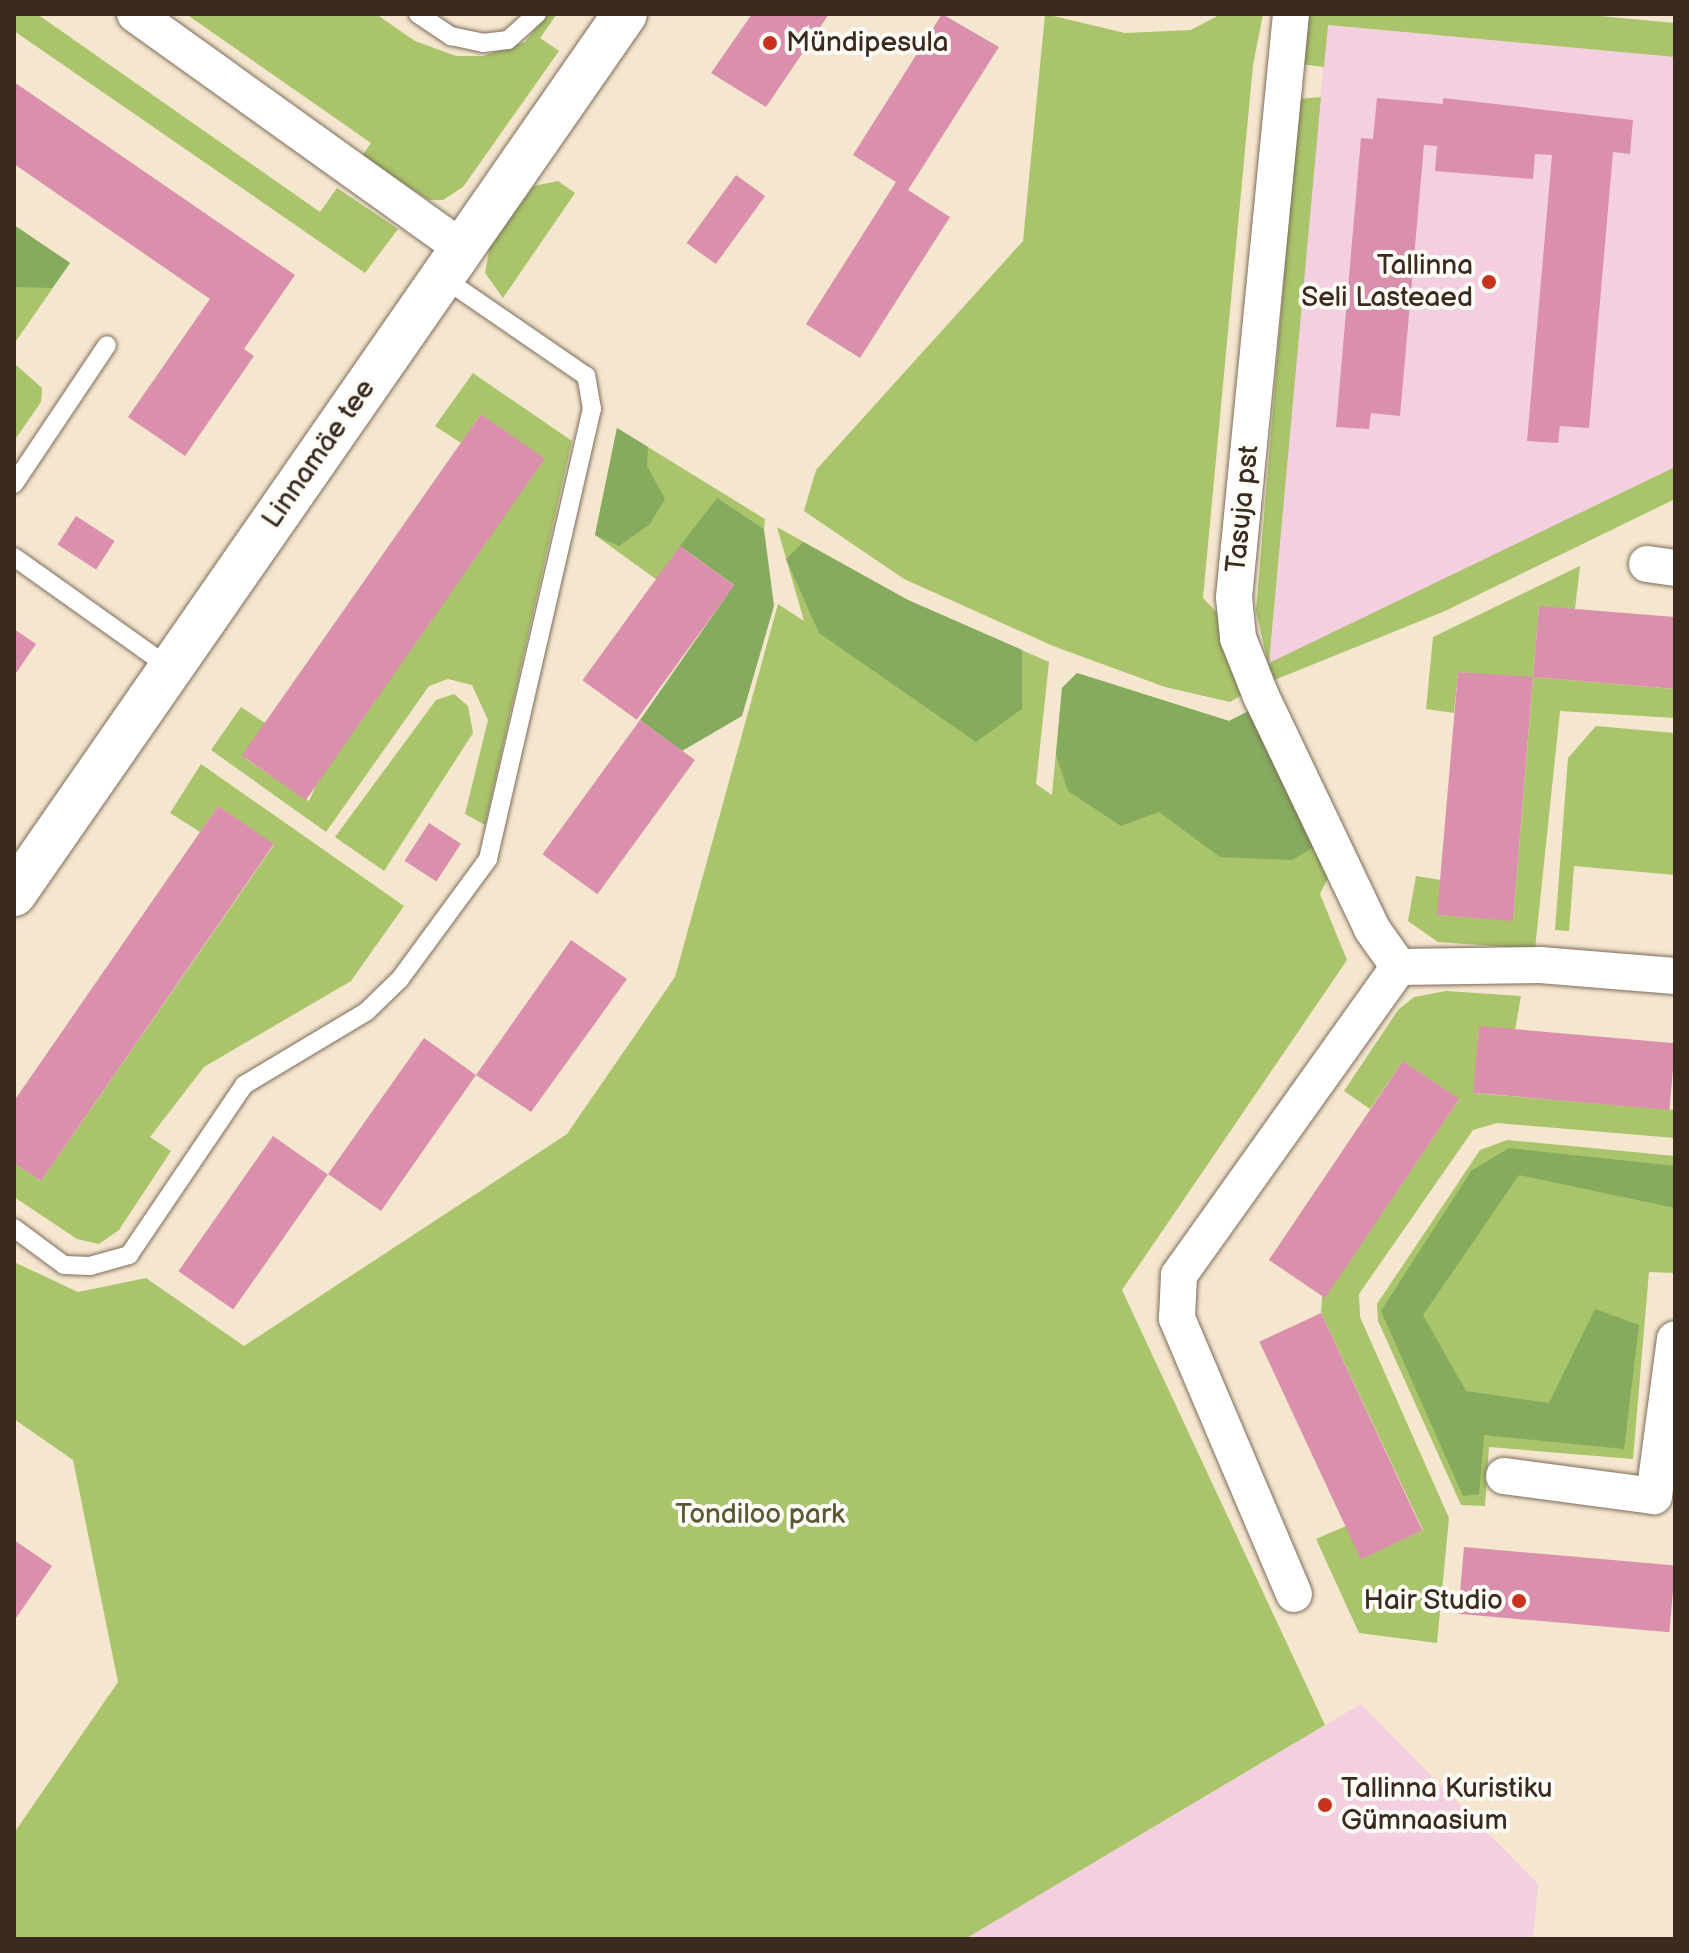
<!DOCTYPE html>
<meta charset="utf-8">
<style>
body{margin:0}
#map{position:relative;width:1689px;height:1953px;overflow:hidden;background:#f5e7cf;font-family:"Balsamiq Sans",sans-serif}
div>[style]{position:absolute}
.built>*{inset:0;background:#f3cfdf}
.green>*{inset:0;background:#a9c46a}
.forest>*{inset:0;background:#86aa5e}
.building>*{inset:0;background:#da90ac;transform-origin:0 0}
.roads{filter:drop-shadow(0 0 2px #7c6c5c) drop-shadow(0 0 2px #7c6c5c)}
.service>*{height:18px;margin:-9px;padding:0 9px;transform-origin:9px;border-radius:9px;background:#fff}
.minor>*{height:36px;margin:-18px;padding:0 18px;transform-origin:18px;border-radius:18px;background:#fff}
.tertiary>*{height:44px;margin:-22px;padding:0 22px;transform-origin:22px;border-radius:22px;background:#fff}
.dots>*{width:22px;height:22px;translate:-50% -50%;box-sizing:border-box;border:4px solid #fdfcf7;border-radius:50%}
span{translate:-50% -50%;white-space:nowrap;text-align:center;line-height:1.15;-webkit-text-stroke:8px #fdfcf7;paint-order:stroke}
.poi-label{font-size:28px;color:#3b2a1e}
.left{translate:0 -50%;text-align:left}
.right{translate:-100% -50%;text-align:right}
.street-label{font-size:28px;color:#3b2a1e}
.park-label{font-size:28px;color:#5c5835}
.frame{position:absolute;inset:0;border:16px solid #3b2a1e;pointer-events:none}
</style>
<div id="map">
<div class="built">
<i style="clip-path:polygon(1327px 25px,1675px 57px,1675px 467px,1269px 664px)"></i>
<i style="clip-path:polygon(1361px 1704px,1538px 1884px,1533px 1939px,965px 1939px)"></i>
</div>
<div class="green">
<i style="clip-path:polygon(14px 14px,37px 14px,320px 212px,337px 188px,398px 229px,365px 273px,14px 31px)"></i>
<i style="clip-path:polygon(186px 14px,376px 14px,415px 41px,456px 56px,483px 56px,525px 42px,547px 14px,557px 14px,540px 38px,559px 51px,463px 187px,443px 200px,429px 200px,362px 156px,371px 143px)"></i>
<i style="clip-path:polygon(1045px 14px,1125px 33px,1191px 30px,1221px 14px,1263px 14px,1253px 65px,1203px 598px,1223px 619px,1245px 693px,1230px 702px,1165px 687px,1053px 646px,904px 579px,804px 511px,816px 470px,1023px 241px)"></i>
<i style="clip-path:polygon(1306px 14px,1579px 14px,1675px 23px,1675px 57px,1328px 25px,1324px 67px,1301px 64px)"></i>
<i style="clip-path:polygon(1321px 97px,1269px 663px,1675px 467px,1675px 499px,1445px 611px,1272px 681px,1256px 611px,1299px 99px)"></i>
<i style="clip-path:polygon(558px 181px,575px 193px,503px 298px,485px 273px,490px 245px,534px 186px)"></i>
<i style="clip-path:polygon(14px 225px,70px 263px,14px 344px)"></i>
<i style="clip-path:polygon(14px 363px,42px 388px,41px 402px,14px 441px)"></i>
<i style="clip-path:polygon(473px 373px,572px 441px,485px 825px,465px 814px,488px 720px,472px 685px,448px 679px,429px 686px,326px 832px,211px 750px,241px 707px,268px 725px,246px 759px,309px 801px,481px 414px,461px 443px,435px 426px)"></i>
<i style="clip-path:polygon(617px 428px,765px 519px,764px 529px,717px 499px,657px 580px,595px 535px)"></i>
<i style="clip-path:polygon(777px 527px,908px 600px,1049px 662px,1036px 784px,1052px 795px,1062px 688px,1077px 673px,1229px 721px,1253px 709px,1332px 870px,1320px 894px,1347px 960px,1122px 1290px,1325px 1725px,965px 1939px,14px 1939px,14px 1833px,118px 1682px,73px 1460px,14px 1419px,14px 1262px,78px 1292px,146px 1278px,244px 1346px,567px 1134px,675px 977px,778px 604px,804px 621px)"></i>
<i style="clip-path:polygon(1580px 566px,1575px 609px,1539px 607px,1533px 677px,1675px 689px,1675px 718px,1560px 711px,1535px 949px,1438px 942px,1408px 921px,1416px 876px,1441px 880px,1438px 915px,1513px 920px,1533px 678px,1458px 672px,1454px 713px,1426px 709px,1433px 637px)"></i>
<i style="clip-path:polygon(454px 694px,468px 706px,473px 733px,384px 871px,335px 837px,436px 700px)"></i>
<i style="clip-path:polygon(1596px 726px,1675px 733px,1675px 875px,1574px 866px,1569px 931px,1555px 930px,1568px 758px)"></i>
<i style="clip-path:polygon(201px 764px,404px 906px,351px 981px,204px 1067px,150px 1137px,171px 1151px,119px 1230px,99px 1244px,77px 1239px,14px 1197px,14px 1163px,41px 1181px,274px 845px,218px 806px,200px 832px,170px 813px)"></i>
<i style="clip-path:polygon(1446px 991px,1521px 996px,1515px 1030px,1479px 1027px,1474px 1093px,1675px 1110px,1675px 1138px,1497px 1123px,1473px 1130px,1359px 1294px,1360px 1317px,1449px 1518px,1437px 1643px,1359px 1633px,1316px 1539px,1346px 1526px,1362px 1558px,1423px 1530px,1321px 1313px,1322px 1297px,1459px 1100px,1403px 1061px,1370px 1109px,1344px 1091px,1398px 1010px,1414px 997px)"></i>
<i style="clip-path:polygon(1507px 1140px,1675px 1156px,1675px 1273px,1649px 1272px,1633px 1459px,1489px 1447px,1485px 1506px,1461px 1505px,1378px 1321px,1377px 1304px,1480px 1150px)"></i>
</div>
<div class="forest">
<i style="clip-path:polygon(14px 225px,70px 263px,52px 288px,14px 287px)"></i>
<i style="clip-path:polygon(617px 428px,648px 447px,647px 466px,665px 499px,650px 524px,619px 546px,595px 535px)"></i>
<i style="clip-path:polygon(717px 498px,764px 529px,774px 606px,742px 716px,682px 751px,640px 720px,734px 585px,680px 546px)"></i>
<i style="clip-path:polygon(803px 542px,908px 600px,1022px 650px,1022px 709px,976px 742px,819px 633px,786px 559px)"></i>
<i style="clip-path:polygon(1077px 673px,1229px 721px,1253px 709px,1319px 844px,1292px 860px,1220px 857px,1159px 812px,1121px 826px,1068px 791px,1056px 755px,1062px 688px)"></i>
<i style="clip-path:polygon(1509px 1148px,1675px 1166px,1675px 1208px,1519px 1175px,1423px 1315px,1466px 1391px,1549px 1403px,1595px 1309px,1639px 1325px,1624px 1449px,1484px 1435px,1479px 1494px,1463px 1496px,1381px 1311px,1471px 1171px)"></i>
</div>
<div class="building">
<i style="clip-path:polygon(752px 14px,829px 14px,766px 107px,711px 73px)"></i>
<i style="clip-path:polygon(942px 14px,999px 47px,908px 190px,950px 217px,860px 358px,806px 324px,896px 182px,853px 155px)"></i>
<i style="clip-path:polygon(14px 82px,295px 275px,244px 349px,254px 356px,185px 456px,128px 417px,210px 299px,14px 164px)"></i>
<i style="clip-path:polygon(1377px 98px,1443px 104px,1443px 98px,1633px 120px,1630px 154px,1613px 152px,1589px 428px,1560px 426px,1558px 443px,1527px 441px,1552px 155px,1535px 154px,1533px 179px,1435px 171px,1437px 146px,1424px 145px,1400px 416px,1371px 413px,1369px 429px,1336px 427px,1361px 138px,1373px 139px)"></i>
<i style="left:736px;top:175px;width:36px;height:84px;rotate:36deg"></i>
<i style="left:481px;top:414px;width:78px;height:417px;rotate:35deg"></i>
<i style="left:76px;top:516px;width:46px;height:34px;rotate:33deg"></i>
<i style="left:680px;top:546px;width:67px;height:166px;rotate:36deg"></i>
<i style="clip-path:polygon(1539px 606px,1675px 617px,1675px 689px,1533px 677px,1513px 921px,1437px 915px,1458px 672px,1533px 677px)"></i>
<i style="clip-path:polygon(14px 629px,36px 644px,14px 676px)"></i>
<i style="left:640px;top:720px;width:68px;height:166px;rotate:36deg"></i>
<i style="clip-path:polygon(218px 806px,274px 844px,41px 1181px,14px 1163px,14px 1101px)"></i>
<i style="left:429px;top:823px;width:38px;height:45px;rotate:33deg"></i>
<i style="clip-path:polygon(571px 940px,627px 979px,531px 1112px,476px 1075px,381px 1211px,328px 1174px,424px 1038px,476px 1075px)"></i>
<i style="left:1479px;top:1026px;width:197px;height:67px;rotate:5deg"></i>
<i style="left:1403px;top:1061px;width:68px;height:240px;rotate:34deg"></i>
<i style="left:273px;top:1136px;width:67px;height:165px;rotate:35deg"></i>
<i style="left:1321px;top:1313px;width:240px;height:68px;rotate:65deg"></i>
<i style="clip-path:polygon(14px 1540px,52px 1566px,14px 1621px)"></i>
<i style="left:1464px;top:1547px;width:212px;height:67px;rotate:5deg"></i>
</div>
<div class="roads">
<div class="service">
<i style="left:418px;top:14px;width:40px;rotate:34deg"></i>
<i style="left:451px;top:36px;width:33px;rotate:12deg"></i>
<i style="left:483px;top:43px;width:25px;rotate:-7deg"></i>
<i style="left:508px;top:40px;width:39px;rotate:-42deg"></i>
<i style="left:14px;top:484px;width:167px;rotate:-56.2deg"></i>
<i style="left:14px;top:557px;width:190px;rotate:35.4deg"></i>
<i style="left:14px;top:1228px;width:62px;rotate:36.5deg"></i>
<i style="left:64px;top:1265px;width:26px;rotate:2deg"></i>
<i style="left:90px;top:1266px;width:41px;rotate:-15.8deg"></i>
<i style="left:129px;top:1255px;width:205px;rotate:-55.9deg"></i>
<i style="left:244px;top:1085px;width:142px;rotate:-30.9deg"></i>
<i style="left:366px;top:1012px;width:47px;rotate:-44.1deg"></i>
<i style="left:400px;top:979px;width:149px;rotate:-53.7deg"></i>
<i style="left:488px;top:859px;width:462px;rotate:-77deg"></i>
<i style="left:592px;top:409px;width:34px;rotate:-100deg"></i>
<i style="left:586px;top:376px;width:175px;rotate:-145.5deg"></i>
</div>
<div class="minor">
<i style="left:135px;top:14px;width:402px;rotate:35.6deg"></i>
<i style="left:1291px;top:14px;width:586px;rotate:95.58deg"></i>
<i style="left:1234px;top:597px;width:41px;rotate:84.4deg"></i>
<i style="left:1238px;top:638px;width:62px;rotate:68.4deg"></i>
<i style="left:1261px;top:696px;width:258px;rotate:64.5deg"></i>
<i style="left:1372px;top:929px;width:47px;rotate:54.6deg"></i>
<i style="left:1647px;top:564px;width:28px;rotate:8deg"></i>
<i style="left:1399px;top:967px;width:141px;rotate:-0.8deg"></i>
<i style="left:1540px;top:965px;width:135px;rotate:4.7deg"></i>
<i style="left:1504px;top:1476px;width:151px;rotate:7.6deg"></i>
<i style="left:1654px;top:1496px;width:158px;rotate:-82.4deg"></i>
<i style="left:1294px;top:1594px;width:300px;rotate:-113deg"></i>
<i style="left:1177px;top:1318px;width:43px;rotate:-87.3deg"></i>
<i style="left:1179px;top:1275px;width:379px;rotate:-54.5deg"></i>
</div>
<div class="tertiary">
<i style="left:14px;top:894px;width:1071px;rotate:-55.23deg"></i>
</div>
</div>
<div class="dots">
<i style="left:770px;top:43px;background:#c8321e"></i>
<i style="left:1489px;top:282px;background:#c8321e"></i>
<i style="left:1519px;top:1601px;background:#c8321e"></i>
<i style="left:1325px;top:1805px;background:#c8321e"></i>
</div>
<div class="poi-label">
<span class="left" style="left:786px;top:43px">Mündipesula</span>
<span class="right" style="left:1473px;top:282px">Tallinna<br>Seli Lasteaed</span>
<span class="right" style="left:1503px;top:1601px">Hair Studio</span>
<span class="left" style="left:1341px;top:1805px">Tallinna Kuristiku<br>Gümnaasium</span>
</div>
<div class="street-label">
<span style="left:319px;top:454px;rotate:-55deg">Linnamäe tee</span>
<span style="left:1243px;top:509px;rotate:-84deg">Tasuja pst</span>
</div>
<div class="park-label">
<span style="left:760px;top:1515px">Tondiloo park</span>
</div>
<div class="frame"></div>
</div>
